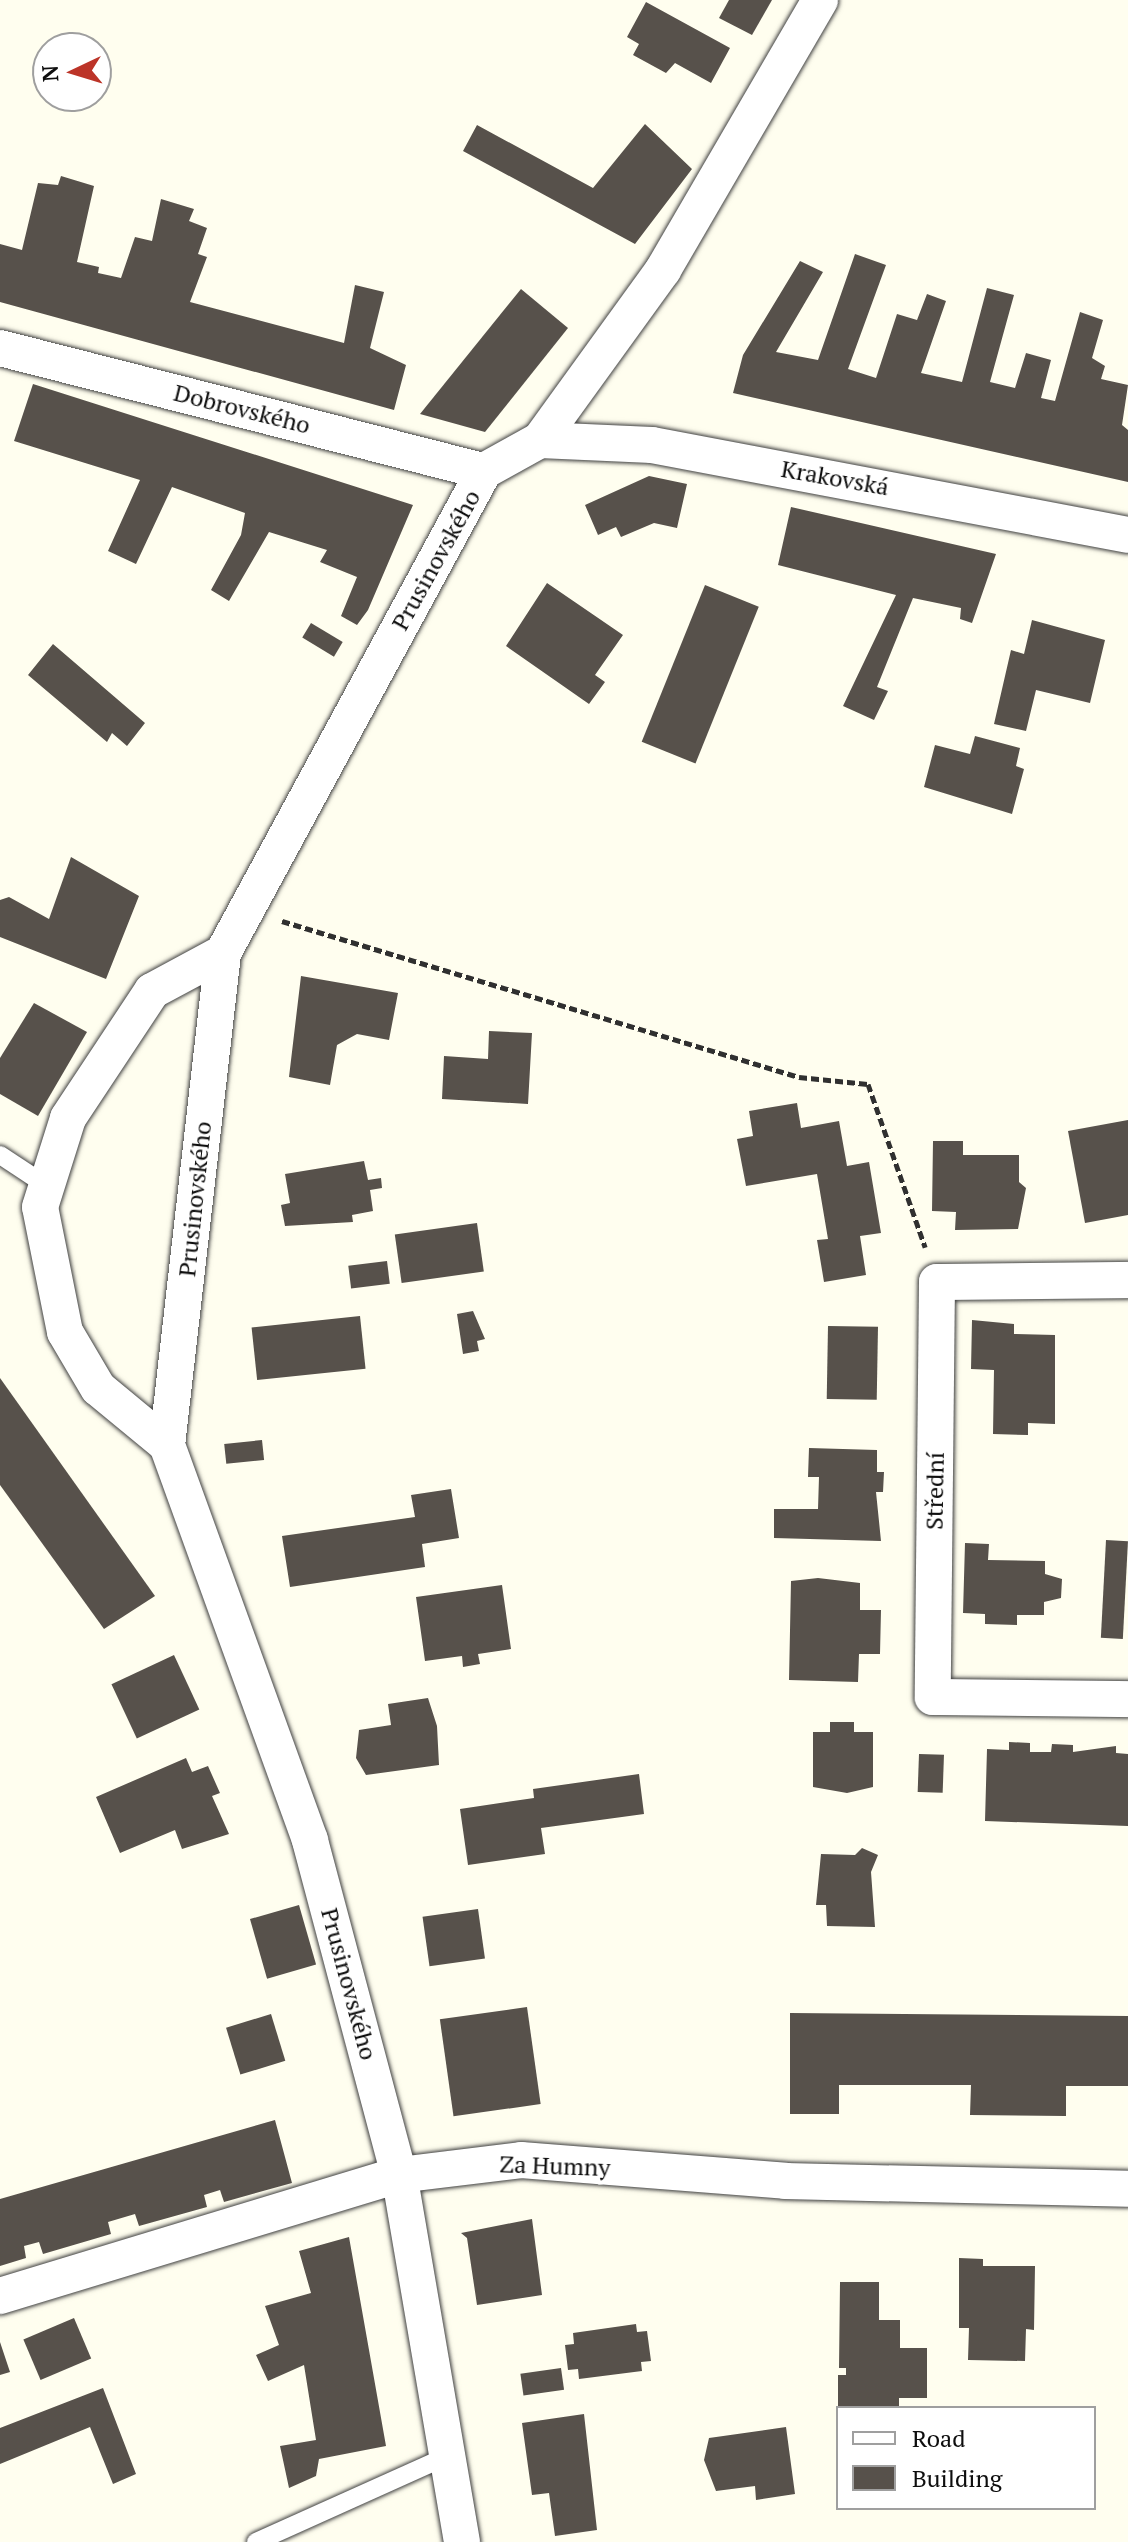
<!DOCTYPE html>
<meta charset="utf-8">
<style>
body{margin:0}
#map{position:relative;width:1128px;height:2542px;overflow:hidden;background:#fffeef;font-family:"PT Serif",serif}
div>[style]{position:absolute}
.building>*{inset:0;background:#57514b;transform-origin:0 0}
.path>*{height:5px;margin-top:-2.5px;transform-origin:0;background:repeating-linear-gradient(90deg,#303030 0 8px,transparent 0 12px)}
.roads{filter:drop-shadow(0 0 2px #414141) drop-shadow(0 0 2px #414141)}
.lane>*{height:18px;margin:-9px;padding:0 9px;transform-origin:9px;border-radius:9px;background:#fff}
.street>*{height:36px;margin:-18px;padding:0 18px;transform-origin:18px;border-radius:18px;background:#fff}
span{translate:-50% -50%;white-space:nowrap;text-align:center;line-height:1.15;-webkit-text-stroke:8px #fff;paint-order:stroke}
.street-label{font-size:24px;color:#0e0e0e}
.legend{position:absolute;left:836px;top:2406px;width:260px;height:104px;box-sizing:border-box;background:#fff;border:2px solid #9f9f9f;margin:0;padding:10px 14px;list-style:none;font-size:24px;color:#0e0e0e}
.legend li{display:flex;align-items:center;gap:16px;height:40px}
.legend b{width:40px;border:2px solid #9f9f9f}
.north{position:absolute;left:32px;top:32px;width:80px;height:80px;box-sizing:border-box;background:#fff;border:2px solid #9f9f9f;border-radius:50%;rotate:266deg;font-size:22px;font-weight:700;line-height:32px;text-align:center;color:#0e0e0e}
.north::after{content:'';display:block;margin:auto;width:28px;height:36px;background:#bc3428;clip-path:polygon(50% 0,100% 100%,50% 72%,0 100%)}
</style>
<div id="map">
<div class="building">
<i style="clip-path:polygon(729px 0,772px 0,752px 35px,719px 18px)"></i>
<i style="clip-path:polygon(646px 2px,730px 48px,711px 83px,675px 63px,666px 73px,633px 55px,639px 44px,627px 37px)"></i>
<i style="clip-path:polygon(645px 124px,692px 169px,635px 244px,463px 151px,477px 125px,593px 188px)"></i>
<i style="clip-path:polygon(61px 176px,94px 186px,77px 262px,99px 267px,98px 273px,121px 278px,135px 237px,152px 241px,161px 199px,194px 209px,189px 221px,207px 228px,198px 254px,207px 257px,190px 302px,344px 343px,355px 285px,384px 292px,370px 348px,406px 365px,394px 410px,0 302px,0 244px,22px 250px,38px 183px,58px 185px)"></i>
<i style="clip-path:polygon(855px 254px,886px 265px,848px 369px,876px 378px,897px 314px,917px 320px,927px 294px,946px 301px,921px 373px,962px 382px,987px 288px,1014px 295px,990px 382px,1015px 388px,1026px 353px,1051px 360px,1041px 398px,1055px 401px,1080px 312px,1103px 320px,1092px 358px,1105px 366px,1101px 379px,1128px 385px,1122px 425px,1128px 430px,1128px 482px,733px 393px,743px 355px,800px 261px,823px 272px,776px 352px,818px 360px)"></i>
<i style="clip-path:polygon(521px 289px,568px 328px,485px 432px,420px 414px)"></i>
<i style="clip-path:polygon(33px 384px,413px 505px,368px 610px,357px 625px,341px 616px,357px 577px,320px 562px,327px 550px,269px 532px,229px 601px,211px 590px,241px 535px,245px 513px,172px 487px,136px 564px,108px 551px,140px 480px,14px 441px)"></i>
<i style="clip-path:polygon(649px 476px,687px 484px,677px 528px,654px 523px,621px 537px,616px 527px,598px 535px,585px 505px)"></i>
<i style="clip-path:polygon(791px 507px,996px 554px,972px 623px,960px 619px,961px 608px,913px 598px,877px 687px,888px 691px,874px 720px,843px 706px,896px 595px,778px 565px)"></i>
<i style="clip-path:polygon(547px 583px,623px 635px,595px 675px,605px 682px,589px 704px,506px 646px)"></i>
<i style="left:705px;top:585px;width:58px;height:169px;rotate:22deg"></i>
<i style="clip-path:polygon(1032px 620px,1105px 640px,1090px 703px,1036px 690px,1026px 731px,994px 724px,1011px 650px,1024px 654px)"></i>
<i style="left:311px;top:623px;width:37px;height:17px;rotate:31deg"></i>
<i style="clip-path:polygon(53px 644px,145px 723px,127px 746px,112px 733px,107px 742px,28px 675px)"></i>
<i style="clip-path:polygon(975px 736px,1020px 748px,1016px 766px,1024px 769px,1012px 814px,924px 787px,935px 745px,970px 754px)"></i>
<i style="clip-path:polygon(71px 857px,139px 896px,106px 979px,0 937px,0 900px,9px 897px,49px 919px)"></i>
<i style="clip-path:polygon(301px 976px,398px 993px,389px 1040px,357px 1034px,337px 1045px,330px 1085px,289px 1077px)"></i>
<i style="clip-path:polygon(34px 1003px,87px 1032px,38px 1116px,0 1094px,0 1058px)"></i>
<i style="clip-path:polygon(489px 1031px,532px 1033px,528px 1104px,442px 1099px,444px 1056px,488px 1059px)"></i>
<i style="clip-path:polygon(797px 1103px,801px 1128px,839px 1121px,847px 1166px,869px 1162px,881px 1233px,860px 1236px,866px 1275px,824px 1282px,817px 1240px,828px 1239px,817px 1174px,746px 1186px,737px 1139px,753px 1136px,749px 1111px)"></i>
<i style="clip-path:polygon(1128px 1120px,1128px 1215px,1085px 1223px,1068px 1131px)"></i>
<i style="clip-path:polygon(933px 1141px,963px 1141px,963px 1155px,1019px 1155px,1019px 1182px,1026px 1188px,1018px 1229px,955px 1230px,956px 1212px,932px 1211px)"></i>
<i style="clip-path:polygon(364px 1161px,368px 1180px,381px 1178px,382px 1188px,370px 1190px,373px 1211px,352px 1215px,353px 1222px,285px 1226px,281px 1205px,290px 1203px,285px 1174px)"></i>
<i style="left:477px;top:1223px;width:49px;height:83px;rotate:82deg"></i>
<i style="left:387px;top:1261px;width:23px;height:39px;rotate:83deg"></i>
<i style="clip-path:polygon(473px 1311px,485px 1339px,477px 1341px,479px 1351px,463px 1354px,457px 1314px)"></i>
<i style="left:360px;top:1316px;width:53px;height:109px;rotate:84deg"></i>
<i style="clip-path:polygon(972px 1320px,1014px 1324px,1014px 1334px,1055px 1335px,1055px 1424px,1028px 1423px,1028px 1435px,993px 1434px,994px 1370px,971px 1369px)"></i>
<i style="left:828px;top:1326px;width:50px;height:73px;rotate:1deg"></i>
<i style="clip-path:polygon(0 1378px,155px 1596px,104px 1629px,0 1485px)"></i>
<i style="left:262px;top:1440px;width:20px;height:38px;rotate:84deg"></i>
<i style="clip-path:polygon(809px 1448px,877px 1450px,877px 1472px,884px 1472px,883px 1492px,876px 1492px,881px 1541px,774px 1538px,774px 1509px,818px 1509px,819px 1477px,808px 1477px)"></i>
<i style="clip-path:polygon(451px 1489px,459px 1538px,422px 1544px,425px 1567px,290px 1587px,282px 1536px,415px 1517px,411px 1495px)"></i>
<i style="left:1106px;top:1540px;width:22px;height:98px;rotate:3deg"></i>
<i style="clip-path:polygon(965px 1543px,989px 1544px,988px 1560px,1045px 1561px,1045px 1574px,1062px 1579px,1061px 1598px,1044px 1602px,1044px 1615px,1017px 1615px,1017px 1625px,985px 1624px,985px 1614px,963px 1613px)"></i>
<i style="clip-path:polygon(818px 1578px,860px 1583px,860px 1610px,881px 1610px,880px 1654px,859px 1654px,858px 1682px,789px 1680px,791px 1581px)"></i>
<i style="clip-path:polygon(502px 1585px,511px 1649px,478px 1654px,480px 1664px,463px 1667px,462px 1656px,425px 1661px,416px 1597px)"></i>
<i style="left:174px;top:1655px;width:60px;height:69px;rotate:65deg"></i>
<i style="clip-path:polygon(428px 1698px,437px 1726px,439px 1765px,366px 1775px,356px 1758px,359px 1730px,391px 1725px,388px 1704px)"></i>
<i style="clip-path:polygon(830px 1722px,854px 1722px,854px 1732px,873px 1732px,873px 1787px,847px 1793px,813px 1787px,813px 1732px,830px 1732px)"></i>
<i style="clip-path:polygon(1009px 1742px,1030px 1743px,1030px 1752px,1051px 1752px,1052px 1744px,1073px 1745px,1073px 1752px,1116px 1746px,1116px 1753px,1128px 1754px,1128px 1826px,985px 1821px,987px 1749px,1009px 1750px)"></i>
<i style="left:919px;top:1754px;width:25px;height:38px;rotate:2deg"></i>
<i style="clip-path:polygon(186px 1758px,192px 1772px,208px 1766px,220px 1793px,212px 1796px,229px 1834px,182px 1849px,175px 1830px,120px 1853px,96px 1797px)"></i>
<i style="clip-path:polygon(639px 1774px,644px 1814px,541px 1828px,545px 1854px,468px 1865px,460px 1809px,534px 1798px,533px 1789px)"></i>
<i style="clip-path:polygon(862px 1848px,878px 1855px,871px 1872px,875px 1927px,827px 1926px,826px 1905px,816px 1905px,821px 1854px,855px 1855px)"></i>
<i style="left:299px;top:1905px;width:62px;height:51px;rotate:74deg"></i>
<i style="left:478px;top:1909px;width:50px;height:56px;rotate:82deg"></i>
<i style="left:527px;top:2007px;width:98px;height:88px;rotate:82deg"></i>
<i style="clip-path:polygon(790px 2013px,1128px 2016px,1128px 2086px,1066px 2086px,1066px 2116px,970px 2115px,971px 2085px,839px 2085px,839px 2114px,790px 2114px)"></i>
<i style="left:271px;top:2014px;width:49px;height:47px;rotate:73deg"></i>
<i style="clip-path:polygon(275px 2120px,292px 2183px,224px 2202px,220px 2190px,204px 2195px,207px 2207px,139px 2226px,135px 2214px,108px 2222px,111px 2234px,43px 2254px,39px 2242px,24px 2246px,26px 2258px,0 2266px,0 2199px)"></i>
<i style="clip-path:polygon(532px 2219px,542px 2295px,477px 2305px,467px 2238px,461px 2233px)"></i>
<i style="clip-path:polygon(349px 2237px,386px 2446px,319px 2459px,316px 2476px,289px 2488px,280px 2446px,316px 2440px,304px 2365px,268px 2381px,256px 2355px,279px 2345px,265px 2306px,311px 2293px,299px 2251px)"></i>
<i style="clip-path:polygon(959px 2258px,983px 2259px,983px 2266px,1035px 2266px,1034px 2330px,1026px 2329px,1025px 2361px,968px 2360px,969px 2328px,959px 2328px)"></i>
<i style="clip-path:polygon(840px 2282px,879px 2282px,879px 2320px,900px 2320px,900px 2348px,927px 2348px,927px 2398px,899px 2398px,899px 2408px,838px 2408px,838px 2375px,846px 2375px,846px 2368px,839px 2368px)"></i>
<i style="left:74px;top:2318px;width:44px;height:55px;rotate:67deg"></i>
<i style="clip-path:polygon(636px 2324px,637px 2332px,647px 2331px,651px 2361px,641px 2362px,642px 2371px,579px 2379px,578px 2369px,568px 2370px,565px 2345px,574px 2344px,573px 2333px)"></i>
<i style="clip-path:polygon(0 2342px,10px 2372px,0 2375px)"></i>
<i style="left:561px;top:2368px;width:22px;height:41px;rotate:82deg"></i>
<i style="clip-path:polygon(103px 2388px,136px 2474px,113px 2484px,90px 2427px,0 2464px,0 2428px)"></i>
<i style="clip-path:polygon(584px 2414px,597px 2530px,555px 2536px,549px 2493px,532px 2495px,522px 2423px)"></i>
<i style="clip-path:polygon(786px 2427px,795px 2494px,756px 2500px,755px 2486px,716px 2491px,704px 2460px,709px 2438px)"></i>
</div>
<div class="path">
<i style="left:282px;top:921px;width:540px;rotate:16.79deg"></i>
<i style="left:799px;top:1077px;width:69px;rotate:5.8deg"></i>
<i style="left:868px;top:1084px;width:173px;rotate:70.7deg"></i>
</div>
<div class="roads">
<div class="lane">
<i style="left:0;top:1155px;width:56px;rotate:33.4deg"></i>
<i style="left:256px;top:2542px;width:209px;rotate:-24.2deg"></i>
</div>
<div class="street">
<i style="left:0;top:348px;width:499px;rotate:14.3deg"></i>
<i style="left:540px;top:440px;width:112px;rotate:2.6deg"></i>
<i style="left:652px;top:445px;width:484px;rotate:10.7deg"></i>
<i style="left:1128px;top:1280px;width:191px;rotate:179.4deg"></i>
<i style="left:937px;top:1282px;width:415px;rotate:90.6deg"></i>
<i style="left:933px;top:1697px;width:195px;rotate:0.6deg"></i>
<i style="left:167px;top:1445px;width:89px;rotate:-140.4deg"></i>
<i style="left:98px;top:1388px;width:65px;rotate:-120.5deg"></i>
<i style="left:65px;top:1332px;width:127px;rotate:-101.3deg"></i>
<i style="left:40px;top:1207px;width:93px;rotate:-72.5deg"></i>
<i style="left:68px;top:1118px;width:152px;rotate:-56.5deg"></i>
<i style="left:152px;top:991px;width:81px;rotate:-28.2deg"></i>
<i style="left:0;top:2296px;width:417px;rotate:-16.9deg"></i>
<i style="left:399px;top:2175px;width:123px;rotate:-7deg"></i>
<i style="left:521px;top:2160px;width:265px;rotate:4.5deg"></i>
<i style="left:785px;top:2181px;width:343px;rotate:1.3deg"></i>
<i style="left:462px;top:2542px;width:372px;rotate:-99.7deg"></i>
<i style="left:399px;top:2175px;width:347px;rotate:-104.9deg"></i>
<i style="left:310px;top:1840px;width:420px;rotate:-109.9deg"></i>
<i style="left:167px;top:1445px;width:495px;rotate:-83.5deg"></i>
<i style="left:223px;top:953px;width:548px;rotate:-61.56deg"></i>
<i style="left:484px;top:471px;width:64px;rotate:-29deg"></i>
<i style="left:540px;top:440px;width:210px;rotate:-54.1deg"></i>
<i style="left:663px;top:270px;width:312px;rotate:-59.8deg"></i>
</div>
</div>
<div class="street-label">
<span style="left:242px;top:409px;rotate:14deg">Dobrovského</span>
<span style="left:835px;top:478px;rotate:10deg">Krakovská</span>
<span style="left:436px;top:560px;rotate:-61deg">Prusinovského</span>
<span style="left:195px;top:1199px;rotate:-84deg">Prusinovského</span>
<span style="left:935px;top:1491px;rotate:-89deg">Střední</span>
<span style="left:349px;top:1984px;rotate:75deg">Prusinovského</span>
<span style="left:555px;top:2166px;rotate:2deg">Za Humny</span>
</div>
<ul class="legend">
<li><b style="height:10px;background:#fff"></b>Road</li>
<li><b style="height:22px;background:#57514b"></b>Building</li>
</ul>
<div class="north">N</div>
</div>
